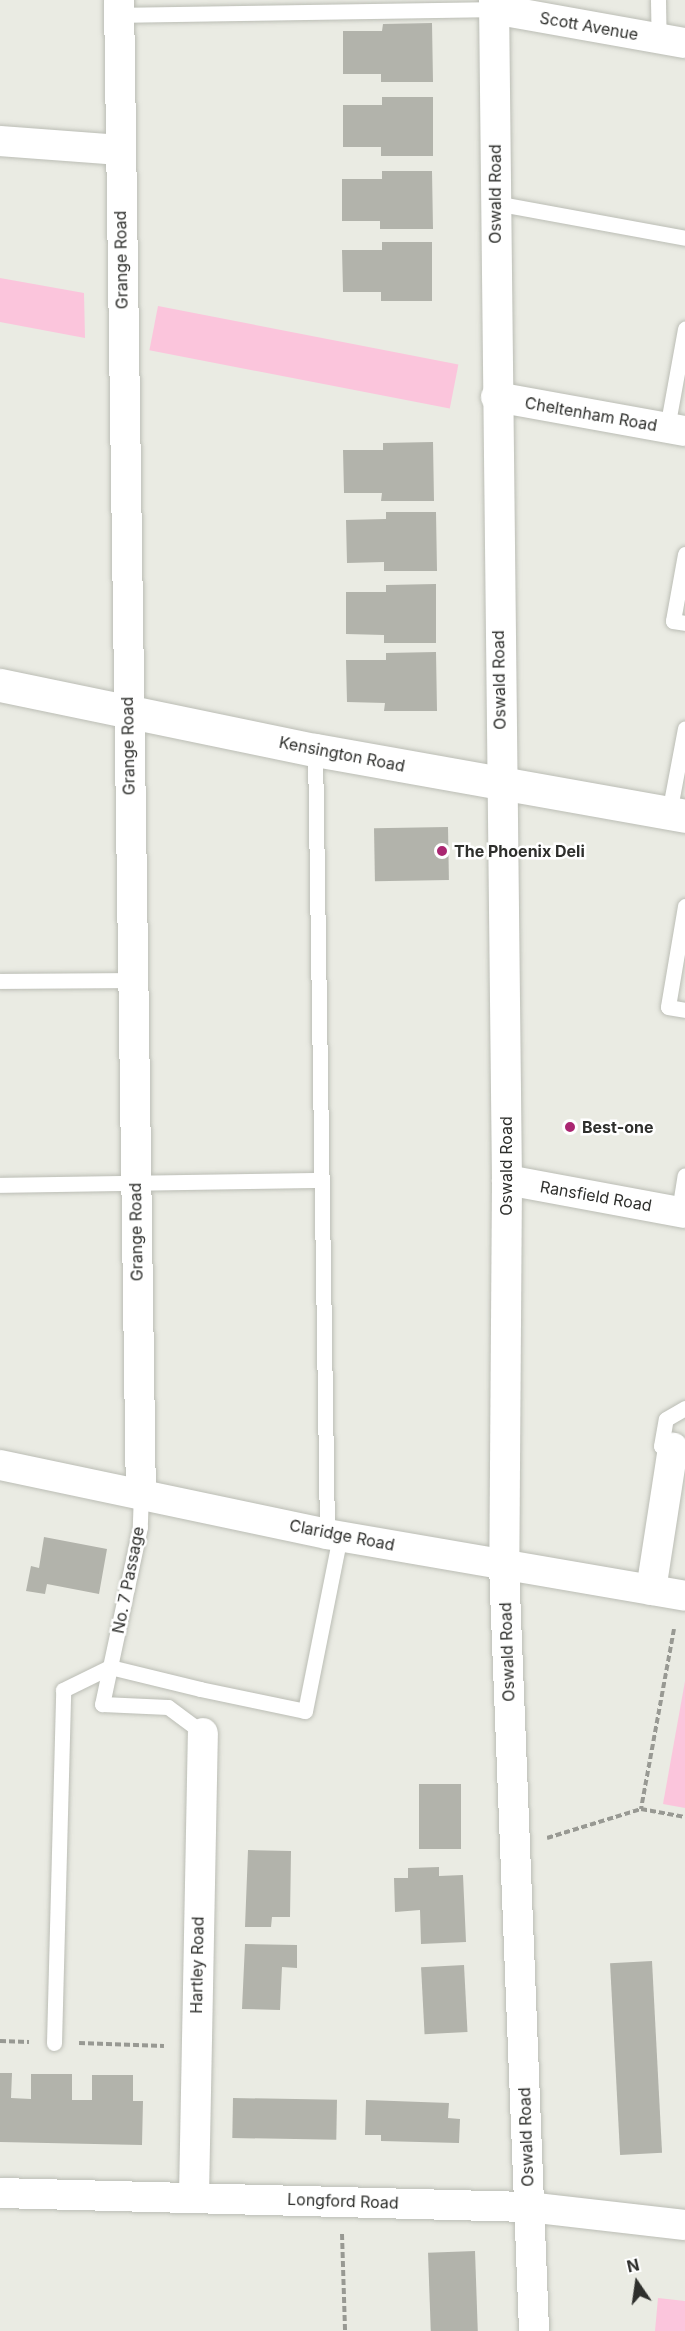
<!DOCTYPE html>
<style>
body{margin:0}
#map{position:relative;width:685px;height:2331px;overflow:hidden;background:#eaebe3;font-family:Inter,sans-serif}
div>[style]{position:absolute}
.green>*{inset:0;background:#fbc5dc;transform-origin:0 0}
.building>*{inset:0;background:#b2b3ab;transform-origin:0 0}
.path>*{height:4px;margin-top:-2px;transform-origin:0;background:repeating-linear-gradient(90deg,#989993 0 6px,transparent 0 9px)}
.roads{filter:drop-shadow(0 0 2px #bbbdb5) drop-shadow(0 0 2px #bbbdb5)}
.service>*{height:15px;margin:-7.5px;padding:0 7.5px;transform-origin:7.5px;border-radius:7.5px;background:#fff}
.minor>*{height:30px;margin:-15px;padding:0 15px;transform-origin:15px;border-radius:15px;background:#fff}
.tertiary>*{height:33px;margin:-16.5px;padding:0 16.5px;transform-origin:16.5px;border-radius:16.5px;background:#fff}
.dots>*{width:16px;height:16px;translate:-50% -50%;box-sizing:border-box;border:3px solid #fff;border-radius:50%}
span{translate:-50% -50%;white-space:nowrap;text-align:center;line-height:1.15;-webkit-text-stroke:5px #fff;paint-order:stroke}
.street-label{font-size:16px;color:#2e2f2c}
.poi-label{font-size:16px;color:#2e2f2c;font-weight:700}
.left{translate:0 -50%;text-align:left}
.north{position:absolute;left:607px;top:2253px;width:60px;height:60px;-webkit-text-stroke:4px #fff;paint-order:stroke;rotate:347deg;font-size:16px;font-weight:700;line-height:24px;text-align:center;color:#2e2f2c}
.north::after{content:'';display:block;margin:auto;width:21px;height:27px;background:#2e2f2c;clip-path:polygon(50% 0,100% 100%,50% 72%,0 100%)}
</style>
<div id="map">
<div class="green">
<i style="clip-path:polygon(0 278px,84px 293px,85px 338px,0 322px)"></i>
<i style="left:158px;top:306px;width:306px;height:45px;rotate:11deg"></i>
<i style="clip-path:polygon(685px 1681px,685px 1808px,663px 1804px)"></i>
<i style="clip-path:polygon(658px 2298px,685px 2301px,685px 2331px,655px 2331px)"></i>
</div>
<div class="building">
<i style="clip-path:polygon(432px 23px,433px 82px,381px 82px,381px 74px,343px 74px,343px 31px,382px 31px,383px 24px)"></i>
<i style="clip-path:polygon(382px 97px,433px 97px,433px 156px,381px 156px,381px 147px,343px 147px,343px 105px,382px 105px)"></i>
<i style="clip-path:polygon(382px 171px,432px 171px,433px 229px,380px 229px,380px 221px,342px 221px,342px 179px,382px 179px)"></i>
<i style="clip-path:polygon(382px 242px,432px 242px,432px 301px,381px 301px,381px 292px,343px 292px,342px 250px,382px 250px)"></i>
<i style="clip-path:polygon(433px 442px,434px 501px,381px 501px,382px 493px,344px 493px,343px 450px,383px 450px,383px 443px)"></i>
<i style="clip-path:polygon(386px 512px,436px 512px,437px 571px,384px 571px,384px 562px,347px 563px,346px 520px,386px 519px)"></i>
<i style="clip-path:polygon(436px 584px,436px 643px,384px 643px,384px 635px,346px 634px,346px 592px,386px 592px,386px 585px)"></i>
<i style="clip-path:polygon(436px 652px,437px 711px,384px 711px,385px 703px,347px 702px,346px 660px,386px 660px,386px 653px)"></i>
<i style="left:448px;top:827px;width:53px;height:74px;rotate:89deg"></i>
<i style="clip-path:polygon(44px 1537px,107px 1549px,99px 1594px,47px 1584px,45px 1594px,26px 1591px,31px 1566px,39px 1568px)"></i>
<i style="left:419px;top:1784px;width:42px;height:65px"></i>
<i style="clip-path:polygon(248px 1850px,291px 1851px,290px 1917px,272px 1917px,271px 1927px,245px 1927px)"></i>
<i style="clip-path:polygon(439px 1867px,439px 1876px,463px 1875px,466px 1942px,421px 1944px,420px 1910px,395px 1912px,394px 1878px,408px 1878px,408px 1868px)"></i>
<i style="clip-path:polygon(245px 1944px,297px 1945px,297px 1968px,282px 1967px,280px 2010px,242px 2009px)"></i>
<i style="left:652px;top:1961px;width:192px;height:42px;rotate:87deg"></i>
<i style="left:464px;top:1965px;width:67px;height:43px;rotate:87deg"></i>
<i style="clip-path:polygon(0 2073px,12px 2073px,11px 2098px,31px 2099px,31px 2074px,72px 2074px,72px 2100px,92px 2100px,92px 2075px,133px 2075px,133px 2101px,143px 2101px,142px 2145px,0 2142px)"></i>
<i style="left:233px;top:2098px;width:104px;height:40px;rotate:1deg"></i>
<i style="clip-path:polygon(366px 2100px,449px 2103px,448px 2118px,460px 2119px,459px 2143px,381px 2141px,381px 2135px,365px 2135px)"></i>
<i style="left:475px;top:2251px;width:80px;height:47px;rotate:88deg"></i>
</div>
<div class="path">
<i style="left:674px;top:1629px;width:183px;rotate:100.4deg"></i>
<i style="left:641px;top:1809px;width:45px;rotate:10.3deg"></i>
<i style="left:547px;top:1838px;width:98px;rotate:-17.1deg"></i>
<i style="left:0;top:2041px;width:29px;rotate:2deg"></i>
<i style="left:79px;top:2043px;width:85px;rotate:2deg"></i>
<i style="left:342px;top:2234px;width:97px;rotate:88.2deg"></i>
</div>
<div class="roads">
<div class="service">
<i style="left:658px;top:0;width:39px;rotate:89deg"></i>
<i style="left:119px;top:15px;width:375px;rotate:-0.9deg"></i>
<i style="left:495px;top:203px;width:193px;rotate:10.4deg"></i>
<i style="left:667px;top:428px;width:101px;rotate:-79.7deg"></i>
<i style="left:685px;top:554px;width:68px;rotate:100.2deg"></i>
<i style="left:673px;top:621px;width:12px;rotate:9deg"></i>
<i style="left:315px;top:750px;width:784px;rotate:89.12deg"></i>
<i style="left:669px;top:813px;width:86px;rotate:-79.3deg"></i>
<i style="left:685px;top:906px;width:102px;rotate:99.6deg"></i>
<i style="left:668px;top:1007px;width:17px;rotate:10deg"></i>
<i style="left:0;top:981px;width:132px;rotate:-0.4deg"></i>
<i style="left:0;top:1185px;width:322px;rotate:-0.9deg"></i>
<i style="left:679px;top:1211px;width:36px;rotate:-81deg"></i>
<i style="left:673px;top:1448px;width:12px;rotate:-171deg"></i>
<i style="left:661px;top:1446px;width:27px;rotate:-80deg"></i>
<i style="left:666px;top:1419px;width:22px;rotate:-30deg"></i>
<i style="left:141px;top:1492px;width:35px;rotate:92deg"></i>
<i style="left:140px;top:1527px;width:143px;rotate:102.1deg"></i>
<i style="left:110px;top:1667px;width:93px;rotate:13.7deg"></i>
<i style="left:200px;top:1689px;width:107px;rotate:11.8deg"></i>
<i style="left:305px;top:1711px;width:178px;rotate:-78.7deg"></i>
<i style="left:110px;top:1667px;width:38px;rotate:102deg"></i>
<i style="left:102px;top:1704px;width:66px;rotate:2.6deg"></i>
<i style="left:168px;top:1707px;width:44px;rotate:36.6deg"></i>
<i style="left:54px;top:2043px;width:353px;rotate:-88.5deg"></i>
<i style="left:63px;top:1690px;width:52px;rotate:-26.1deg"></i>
</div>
<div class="minor">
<i style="left:119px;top:0;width:1492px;rotate:89.16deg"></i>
<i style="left:494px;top:0;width:1180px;rotate:89.37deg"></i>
<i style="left:507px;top:1180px;width:386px;rotate:90.4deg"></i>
<i style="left:504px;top:1566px;width:766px;rotate:87.75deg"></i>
<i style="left:494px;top:9px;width:194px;rotate:10.1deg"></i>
<i style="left:0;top:141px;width:119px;rotate:4.3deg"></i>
<i style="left:496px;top:397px;width:192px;rotate:10.2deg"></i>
<i style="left:507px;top:1180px;width:181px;rotate:10.5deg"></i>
<i style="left:0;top:1465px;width:334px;rotate:11.9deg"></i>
<i style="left:327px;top:1534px;width:363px;rotate:9.8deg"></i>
<i style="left:651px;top:1590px;width:144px;rotate:-81.2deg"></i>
<i style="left:0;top:2193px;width:529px;rotate:1.52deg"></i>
<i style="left:529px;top:2207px;width:157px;rotate:6.6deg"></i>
<i style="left:194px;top:2196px;width:463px;rotate:-88.9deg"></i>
</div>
<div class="tertiary">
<i style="left:0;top:685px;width:322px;rotate:11.7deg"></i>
<i style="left:315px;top:750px;width:376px;rotate:10.1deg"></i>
</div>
</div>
<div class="dots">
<i style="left:442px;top:851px;background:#aa2671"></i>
<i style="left:570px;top:1127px;background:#aa2671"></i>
</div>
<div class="street-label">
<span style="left:589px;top:26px;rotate:10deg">Scott Avenue</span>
<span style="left:495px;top:194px;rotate:-90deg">Oswald Road</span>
<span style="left:121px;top:260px;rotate:-91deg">Grange Road</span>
<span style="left:591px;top:414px;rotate:10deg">Cheltenham Road</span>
<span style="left:499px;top:680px;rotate:-91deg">Oswald Road</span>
<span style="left:128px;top:746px;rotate:-91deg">Grange Road</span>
<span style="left:342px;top:754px;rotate:11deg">Kensington Road</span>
<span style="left:506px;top:1166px;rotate:-90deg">Oswald Road</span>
<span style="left:596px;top:1196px;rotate:10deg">Ransfield Road</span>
<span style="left:136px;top:1232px;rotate:-91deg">Grange Road</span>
<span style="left:342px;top:1535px;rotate:11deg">Claridge Road</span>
<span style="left:128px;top:1580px;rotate:-79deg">No. 7 Passage</span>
<span style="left:507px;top:1652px;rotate:-92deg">Oswald Road</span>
<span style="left:197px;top:1965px;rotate:-89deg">Hartley Road</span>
<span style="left:526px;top:2137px;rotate:-92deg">Oswald Road</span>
<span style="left:343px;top:2201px;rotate:2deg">Longford Road</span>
</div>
<div class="poi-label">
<span class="left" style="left:454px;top:851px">The Phoenix Deli</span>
<span class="left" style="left:582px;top:1127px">Best-one</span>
</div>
<div class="north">N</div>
</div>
